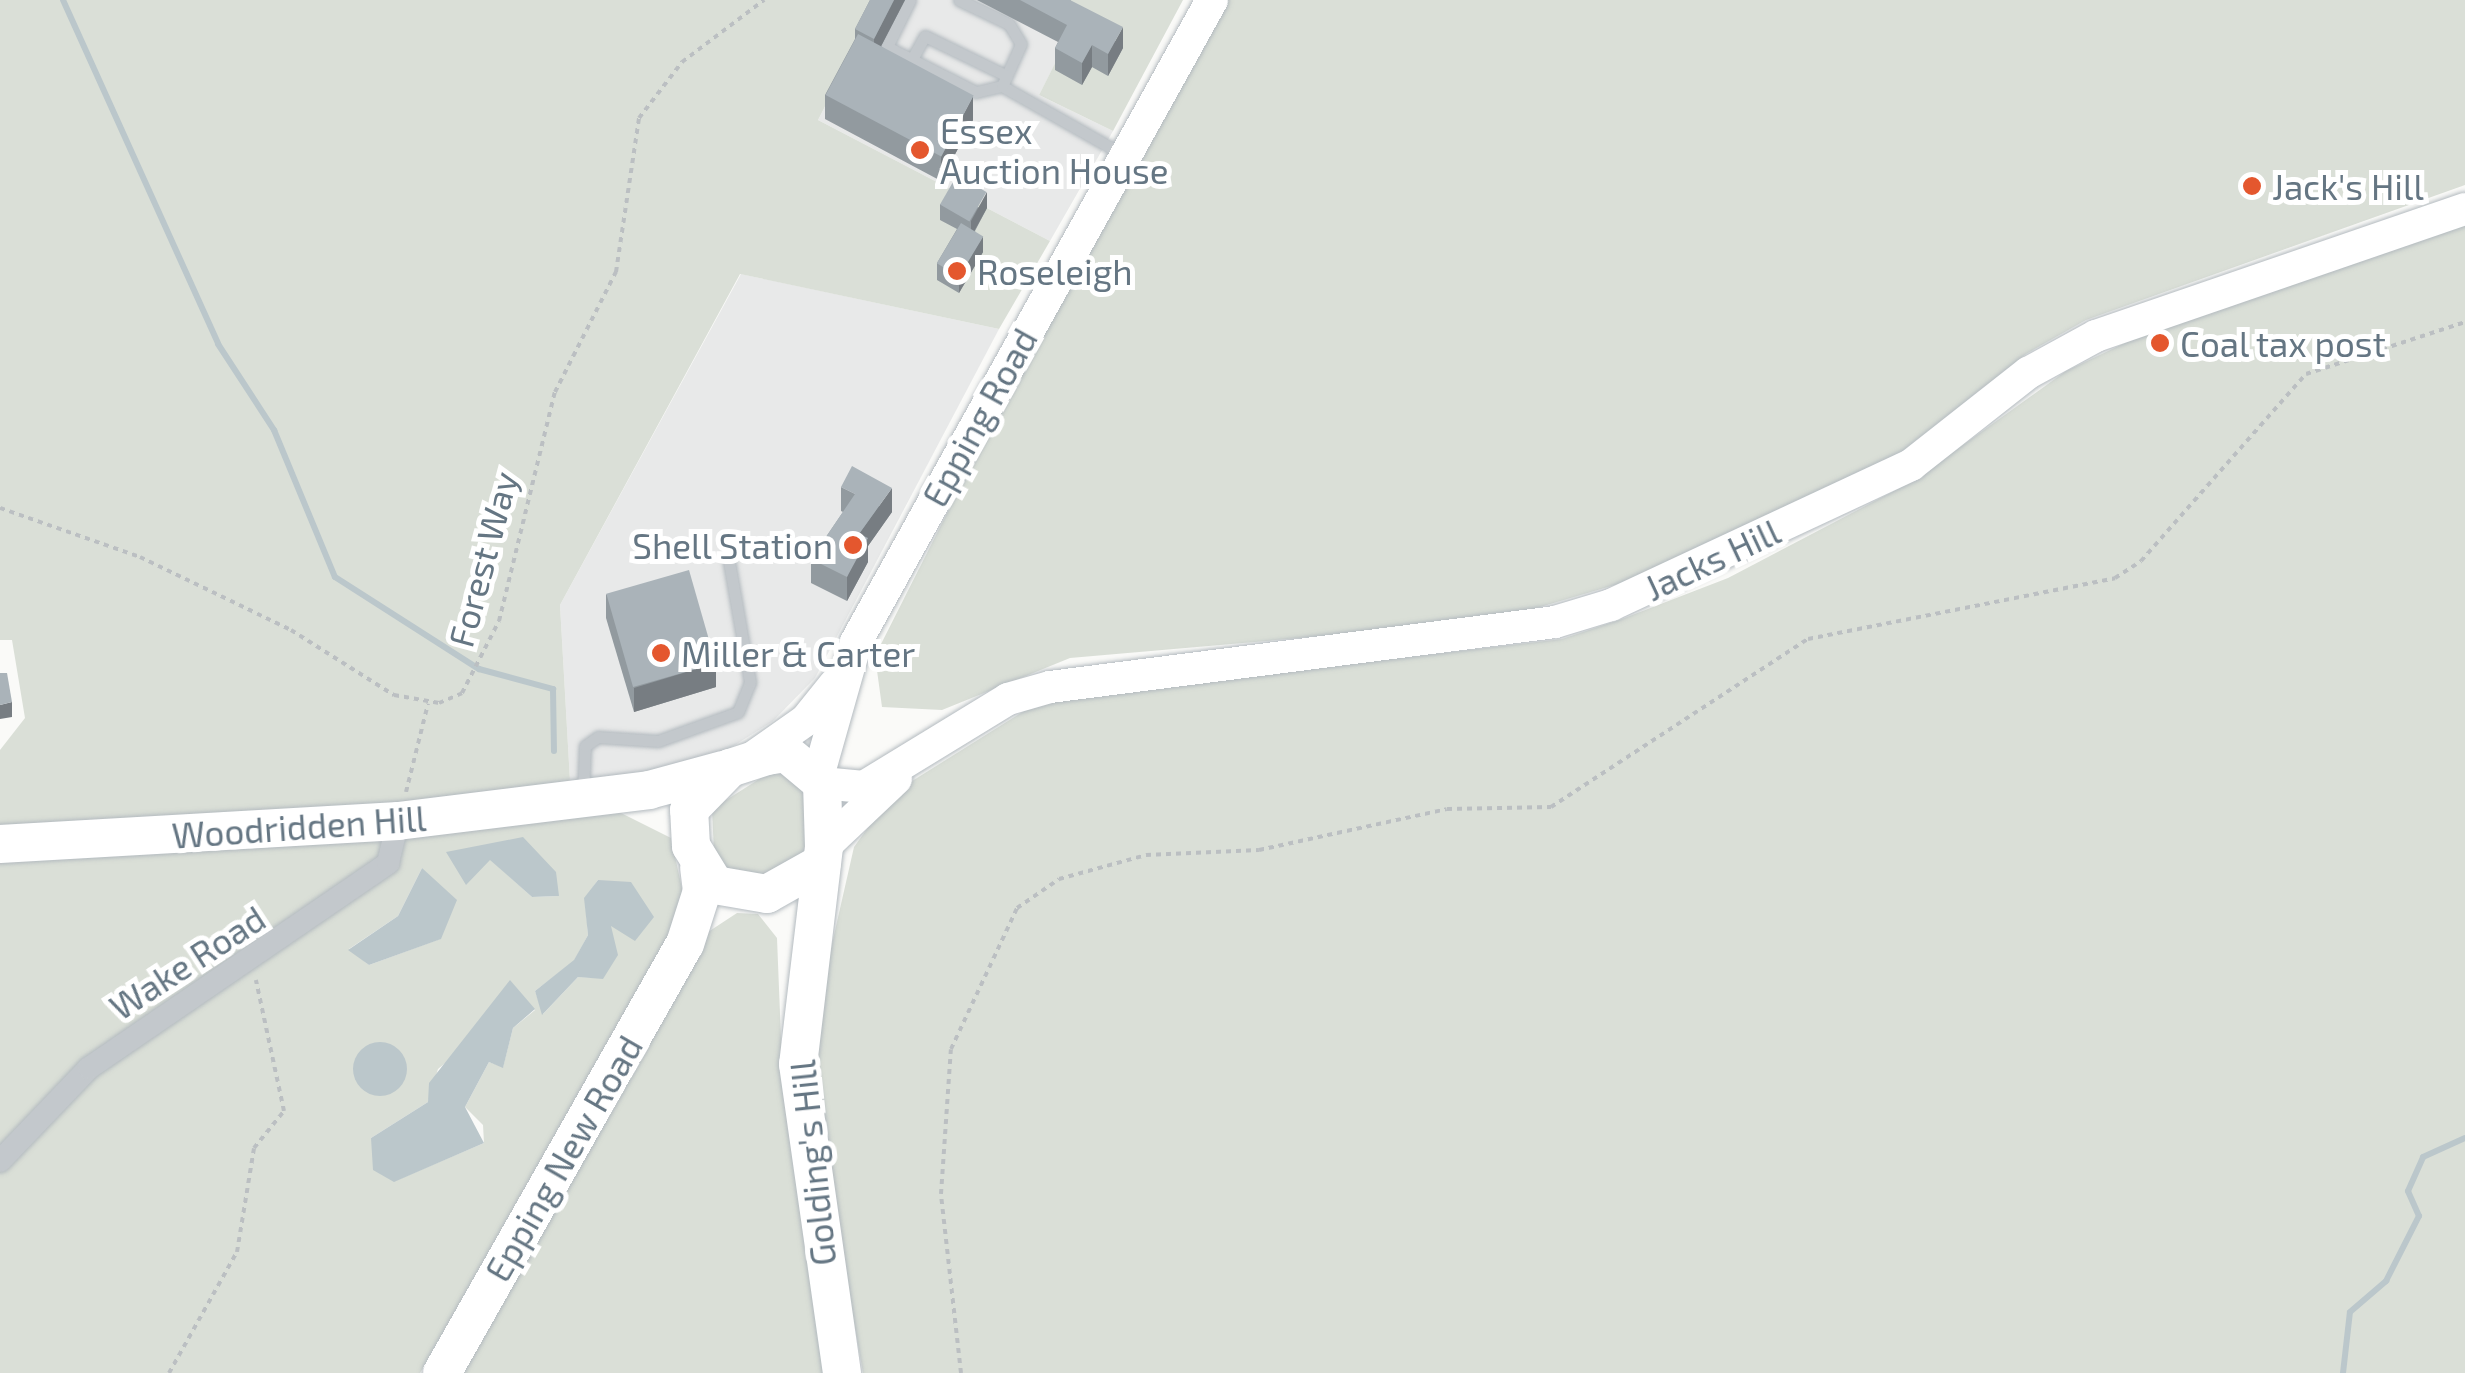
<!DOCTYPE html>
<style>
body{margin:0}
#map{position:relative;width:2465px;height:1373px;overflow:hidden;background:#fafaf8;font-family:"Exo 2",sans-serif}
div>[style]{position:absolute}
.built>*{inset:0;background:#e8e9e9}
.green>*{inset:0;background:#dadfd7}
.water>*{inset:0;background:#bbc7cb}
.round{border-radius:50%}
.stream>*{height:6px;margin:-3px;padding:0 3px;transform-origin:3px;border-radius:3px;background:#bbc7cb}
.path>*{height:4px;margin-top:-2px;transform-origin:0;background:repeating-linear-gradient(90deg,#bbbfc2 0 5px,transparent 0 10px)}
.roads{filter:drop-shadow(0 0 2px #b3babf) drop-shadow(0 0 2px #b3babf)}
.service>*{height:11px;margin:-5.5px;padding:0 5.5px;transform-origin:5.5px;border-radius:5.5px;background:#c3c8cc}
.minor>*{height:22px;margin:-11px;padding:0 11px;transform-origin:11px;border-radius:11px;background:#c3c8cc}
.secondary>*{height:32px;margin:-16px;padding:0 16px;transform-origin:16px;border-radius:16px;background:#fff}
.primary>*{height:38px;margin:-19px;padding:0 19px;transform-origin:19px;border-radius:19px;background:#fff}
.wall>*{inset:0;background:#929a9f}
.shaded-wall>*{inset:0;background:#777d82}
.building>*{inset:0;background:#aab3b9;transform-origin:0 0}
.dots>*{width:28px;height:28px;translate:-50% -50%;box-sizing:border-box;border:5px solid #fff;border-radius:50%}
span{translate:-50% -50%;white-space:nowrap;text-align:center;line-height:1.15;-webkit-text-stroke:10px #fff;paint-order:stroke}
.poi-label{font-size:35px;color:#657683}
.left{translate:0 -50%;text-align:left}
.right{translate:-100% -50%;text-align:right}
.street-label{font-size:35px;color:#657683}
</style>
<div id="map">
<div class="built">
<i style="clip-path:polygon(880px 0,1029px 0,1076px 24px,1039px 95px,1113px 131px,1050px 241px,818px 120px)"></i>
<i style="clip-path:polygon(741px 274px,999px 329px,815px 678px,773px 721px,719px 755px,647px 776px,570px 781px,560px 605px)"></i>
</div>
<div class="green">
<i style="clip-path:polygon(0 0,880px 0,818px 120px,1050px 241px,999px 329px,740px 274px,560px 605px,570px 781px,318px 813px,0 827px,0 750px,25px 718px,12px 640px,0 640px)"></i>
<i style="clip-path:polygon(1029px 0,1183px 0,1113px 131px,1039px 95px,1075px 24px)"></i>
<i style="clip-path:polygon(1225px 0,2465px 0,2465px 185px,2086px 320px,2026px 354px,1895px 457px,1628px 581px,1530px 610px,1414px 628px,1070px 658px,942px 710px,882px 707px,875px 656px,1049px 311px)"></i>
<i style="clip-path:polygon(2465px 225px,2465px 1373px,863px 1373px,807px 1054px,854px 847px,893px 793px,1024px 711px,1077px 696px,1562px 639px,1622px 619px,1728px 578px,1913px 481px,2066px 371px,2146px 333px)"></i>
<i style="clip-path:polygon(775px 769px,803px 775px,818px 847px,794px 878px,715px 874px,712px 809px)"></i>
<i style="clip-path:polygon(evenodd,611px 808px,671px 838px,683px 893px,677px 921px,420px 1373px,0 1373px,0 850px,611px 808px,490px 859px,559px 896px,532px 897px,490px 859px,611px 808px,422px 868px,440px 939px,369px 965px,349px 949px,398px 916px,422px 868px,611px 808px,598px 880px,603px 978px,578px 977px,543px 1014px,535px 991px,574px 961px,588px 935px,585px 898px,598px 880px,611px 808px,510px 981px,535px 1010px,513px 1028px,503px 1067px,489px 1062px,465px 1107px,483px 1125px,484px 1143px,395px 1181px,371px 1138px,428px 1102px,438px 1069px,466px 1046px,510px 981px)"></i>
<i style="clip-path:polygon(737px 913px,758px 914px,777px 938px,783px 1089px,831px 1373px,455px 1373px,705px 934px)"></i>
</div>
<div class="water">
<i style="clip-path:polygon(523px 837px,556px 872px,559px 896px,532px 897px,490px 860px,466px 885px,446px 852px)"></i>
<i style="clip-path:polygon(422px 868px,457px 900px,441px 939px,369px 965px,348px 950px,398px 916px)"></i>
<i style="clip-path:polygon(598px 880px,631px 882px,654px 917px,635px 941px,611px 926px,618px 955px,603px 979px,578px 977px,542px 1015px,535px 991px,574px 960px,588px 935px,584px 898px)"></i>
<i style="clip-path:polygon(510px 980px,535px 1009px,513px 1028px,503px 1068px,489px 1062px,465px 1107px,484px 1143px,394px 1182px,373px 1170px,371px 1138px,428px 1102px,429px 1083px)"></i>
<i class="round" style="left:353px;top:1042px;width:54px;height:54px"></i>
</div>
<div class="stream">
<i style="left:63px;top:0;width:377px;rotate:65.7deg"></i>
<i style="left:218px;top:344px;width:103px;rotate:56.9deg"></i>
<i style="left:274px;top:430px;width:159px;rotate:67.5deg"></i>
<i style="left:335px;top:577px;width:171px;rotate:32.6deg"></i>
<i style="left:479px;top:669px;width:77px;rotate:15.1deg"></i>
<i style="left:553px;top:689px;width:62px;rotate:89.1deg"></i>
<i style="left:2343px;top:1373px;width:61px;rotate:-83.5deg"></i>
<i style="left:2350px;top:1312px;width:48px;rotate:-40.7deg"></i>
<i style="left:2386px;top:1281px;width:73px;rotate:-63.1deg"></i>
<i style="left:2419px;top:1216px;width:27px;rotate:-114deg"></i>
<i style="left:2408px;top:1191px;width:37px;rotate:-66deg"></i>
<i style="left:2423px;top:1157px;width:46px;rotate:-24.3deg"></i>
</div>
<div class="path">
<i style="left:0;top:508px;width:148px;rotate:19.3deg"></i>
<i style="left:140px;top:557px;width:168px;rotate:25.8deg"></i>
<i style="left:291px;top:630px;width:122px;rotate:32.3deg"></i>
<i style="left:394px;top:695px;width:46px;rotate:10.1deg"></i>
<i style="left:439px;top:703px;width:25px;rotate:-23deg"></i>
<i style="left:462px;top:693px;width:81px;rotate:-62.8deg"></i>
<i style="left:499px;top:621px;width:236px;rotate:-76.3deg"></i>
<i style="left:555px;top:392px;width:135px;rotate:-63.1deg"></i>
<i style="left:616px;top:272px;width:156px;rotate:-81.5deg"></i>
<i style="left:639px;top:118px;width:71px;rotate:-52.5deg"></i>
<i style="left:682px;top:62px;width:103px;rotate:-37.1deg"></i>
<i style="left:406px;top:792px;width:91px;rotate:-76deg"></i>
<i style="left:169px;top:1373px;width:139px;rotate:-60.7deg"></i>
<i style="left:237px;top:1252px;width:105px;rotate:-80.7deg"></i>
<i style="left:254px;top:1148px;width:48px;rotate:-51deg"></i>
<i style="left:284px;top:1111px;width:134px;rotate:-102.1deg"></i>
<i style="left:961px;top:1373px;width:180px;rotate:-96.4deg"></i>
<i style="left:941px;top:1194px;width:145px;rotate:-86.1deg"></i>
<i style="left:951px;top:1049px;width:156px;rotate:-64.9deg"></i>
<i style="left:1017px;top:908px;width:51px;rotate:-34.6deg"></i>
<i style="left:1059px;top:879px;width:90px;rotate:-15.4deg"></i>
<i style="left:1146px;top:855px;width:113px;rotate:-2.5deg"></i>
<i style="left:1259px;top:850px;width:192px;rotate:-12.3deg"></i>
<i style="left:1447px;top:809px;width:104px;rotate:-1.1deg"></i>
<i style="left:1551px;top:807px;width:307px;rotate:-33.2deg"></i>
<i style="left:1808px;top:639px;width:313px;rotate:-11.2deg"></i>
<i style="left:2115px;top:578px;width:31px;rotate:-33deg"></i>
<i style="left:2141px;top:561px;width:249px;rotate:-48.6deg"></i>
<i style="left:2306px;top:374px;width:167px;rotate:-18.1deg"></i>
</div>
<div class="roads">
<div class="service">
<i style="left:910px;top:0;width:52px;rotate:116.1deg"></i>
<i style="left:887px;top:47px;width:100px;rotate:26.8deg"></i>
<i style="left:976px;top:92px;width:27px;rotate:-13deg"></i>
<i style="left:1002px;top:86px;width:138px;rotate:29.5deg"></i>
<i style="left:959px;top:0;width:55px;rotate:25.6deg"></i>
<i style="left:1009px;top:24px;width:23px;rotate:59deg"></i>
<i style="left:1021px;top:44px;width:46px;rotate:114.3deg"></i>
<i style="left:912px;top:59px;width:26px;rotate:-61deg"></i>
<i style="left:925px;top:36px;width:91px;rotate:26deg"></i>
<i style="left:583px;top:795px;width:49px;rotate:-87.7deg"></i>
<i style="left:585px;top:746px;width:16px;rotate:-35deg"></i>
<i style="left:598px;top:737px;width:60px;rotate:3.8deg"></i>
<i style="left:658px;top:741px;width:85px;rotate:-19.9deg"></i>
<i style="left:738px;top:712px;width:32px;rotate:-68deg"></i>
<i style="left:750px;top:682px;width:128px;rotate:-99.9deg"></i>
</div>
<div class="minor">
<i style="left:0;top:1161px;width:129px;rotate:-46.3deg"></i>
<i style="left:89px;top:1068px;width:363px;rotate:-34.4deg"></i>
<i style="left:388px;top:863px;width:43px;rotate:-76.6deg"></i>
</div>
<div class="secondary">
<i style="left:752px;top:758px;width:66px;rotate:-35.1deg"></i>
<i style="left:806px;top:720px;width:45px;rotate:-51.3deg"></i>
<i style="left:819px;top:773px;width:136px;rotate:-74.2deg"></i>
<i style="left:856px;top:642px;width:734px;rotate:-60.99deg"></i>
<i style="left:822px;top:783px;width:42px;rotate:5.4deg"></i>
<i style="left:864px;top:787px;width:169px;rotate:-31.4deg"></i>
<i style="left:1008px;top:699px;width:44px;rotate:-15.9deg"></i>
<i style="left:1050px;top:687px;width:509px;rotate:-7.33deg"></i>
<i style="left:1555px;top:622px;width:59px;rotate:-16.9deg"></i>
<i style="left:1611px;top:605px;width:331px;rotate:-25deg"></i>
<i style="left:1911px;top:465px;width:149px;rotate:-38.2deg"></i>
<i style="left:2028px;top:373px;width:77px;rotate:-28.6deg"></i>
<i style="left:2096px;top:336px;width:390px;rotate:-19deg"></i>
<i style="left:824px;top:847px;width:99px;rotate:-43.4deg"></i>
</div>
<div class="primary">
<i style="left:0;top:844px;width:399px;rotate:-3.3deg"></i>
<i style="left:398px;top:821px;width:253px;rotate:-7deg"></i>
<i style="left:649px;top:790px;width:77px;rotate:-15.1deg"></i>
<i style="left:822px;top:863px;width:63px;rotate:150.6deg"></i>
<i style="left:767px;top:894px;width:53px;rotate:-170.2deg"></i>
<i style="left:715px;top:885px;width:46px;rotate:-121.6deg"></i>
<i style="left:691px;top:846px;width:36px;rotate:-93deg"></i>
<i style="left:689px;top:810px;width:59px;rotate:-45.7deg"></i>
<i style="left:730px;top:768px;width:39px;rotate:-18deg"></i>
<i style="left:767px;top:756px;width:19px;rotate:-9deg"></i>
<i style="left:786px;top:753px;width:47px;rotate:39.8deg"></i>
<i style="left:822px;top:783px;width:64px;rotate:88.2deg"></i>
<i style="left:824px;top:847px;width:219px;rotate:96.8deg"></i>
<i style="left:798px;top:1064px;width:312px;rotate:81.9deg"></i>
<i style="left:442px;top:1373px;width:493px;rotate:-60.5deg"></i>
<i style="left:685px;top:944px;width:56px;rotate:-72.2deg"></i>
<i style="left:702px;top:891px;width:23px;rotate:-97deg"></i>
</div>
</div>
<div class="wall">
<i style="clip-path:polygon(870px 0,905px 0,881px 46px,973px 120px,941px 181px,825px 119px,825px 95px,855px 39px,855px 29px)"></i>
<i style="clip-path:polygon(977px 0,1070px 0,1123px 48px,1108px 76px,1092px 67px,1082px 85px,1055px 70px,1055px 48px,1058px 42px)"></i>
<i style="clip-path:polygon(940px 204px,987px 208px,975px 231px,983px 252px,959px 293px,937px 280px,937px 263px,957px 229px,940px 220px)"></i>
<i style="clip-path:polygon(841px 487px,892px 512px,868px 546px,868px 562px,847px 601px,811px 583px,811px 559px,843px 512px,841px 511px)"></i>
<i style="clip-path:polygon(606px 594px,716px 687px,634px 712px,606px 618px)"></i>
</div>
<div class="shaded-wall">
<i style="clip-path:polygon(894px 0,905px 0,874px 60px,874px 39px)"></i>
<i style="clip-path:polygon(1123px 27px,1123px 48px,1108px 76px,1108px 54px)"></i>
<i style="clip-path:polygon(1092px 45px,1092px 67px,1082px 85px,1082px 63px)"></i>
<i style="clip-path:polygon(973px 96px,973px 120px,941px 181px,941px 157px)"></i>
<i style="clip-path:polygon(987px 192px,987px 208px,971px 237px,971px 221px)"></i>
<i style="clip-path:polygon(983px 236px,983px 252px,959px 293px,959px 276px)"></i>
<i style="clip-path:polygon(892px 488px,892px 512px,868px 546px,868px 562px,847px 601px,847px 577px,859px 534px)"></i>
<i style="clip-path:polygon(716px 663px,716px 687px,634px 712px,634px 688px)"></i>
<i style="clip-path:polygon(12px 702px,12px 717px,0 719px,0 705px)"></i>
</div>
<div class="building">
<i style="clip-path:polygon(870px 0,894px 0,874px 39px,855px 29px)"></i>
<i style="clip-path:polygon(1020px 0,1070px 0,1123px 27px,1108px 54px,1092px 45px,1082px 63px,1055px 48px,1067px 25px)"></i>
<i style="left:858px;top:34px;width:131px;height:69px;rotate:28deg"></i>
<i style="left:957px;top:175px;width:34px;height:34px;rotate:30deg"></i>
<i style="left:961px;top:223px;width:26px;height:47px;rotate:31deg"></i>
<i style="clip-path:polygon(852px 466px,892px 488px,859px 534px,868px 538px,847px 577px,811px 559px,855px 494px,841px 487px)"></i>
<i style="left:689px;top:570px;width:97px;height:86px;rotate:74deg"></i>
<i style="clip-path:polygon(0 673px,7px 673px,12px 702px,0 705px)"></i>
</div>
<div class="dots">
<i style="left:920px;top:150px;background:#e4572e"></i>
<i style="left:2252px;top:186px;background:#e4572e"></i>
<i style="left:957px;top:271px;background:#e4572e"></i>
<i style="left:2160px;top:343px;background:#e4572e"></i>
<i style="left:853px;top:545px;background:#e4572e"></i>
<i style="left:661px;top:653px;background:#e4572e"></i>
</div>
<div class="poi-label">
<span class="left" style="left:940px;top:150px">Essex<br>Auction House</span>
<span class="left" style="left:2272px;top:186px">Jack's Hill</span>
<span class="left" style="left:977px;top:271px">Roseleigh</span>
<span class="left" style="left:2180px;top:343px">Coal tax post</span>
<span class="right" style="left:833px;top:545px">Shell Station</span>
<span class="left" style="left:681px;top:653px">Miller &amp; Carter</span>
</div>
<div class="street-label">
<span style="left:979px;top:417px;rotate:-61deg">Epping Road</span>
<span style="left:482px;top:559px;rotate:-75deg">Forest Way</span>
<span style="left:1712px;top:559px;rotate:-25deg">Jacks Hill</span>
<span style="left:299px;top:826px;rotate:-4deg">Woodridden Hill</span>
<span style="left:187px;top:962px;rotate:-33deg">Wake Road</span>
<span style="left:563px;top:1158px;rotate:-60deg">Epping New Road</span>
<span style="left:812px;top:1163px;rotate:-96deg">Golding's Hill</span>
</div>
</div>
